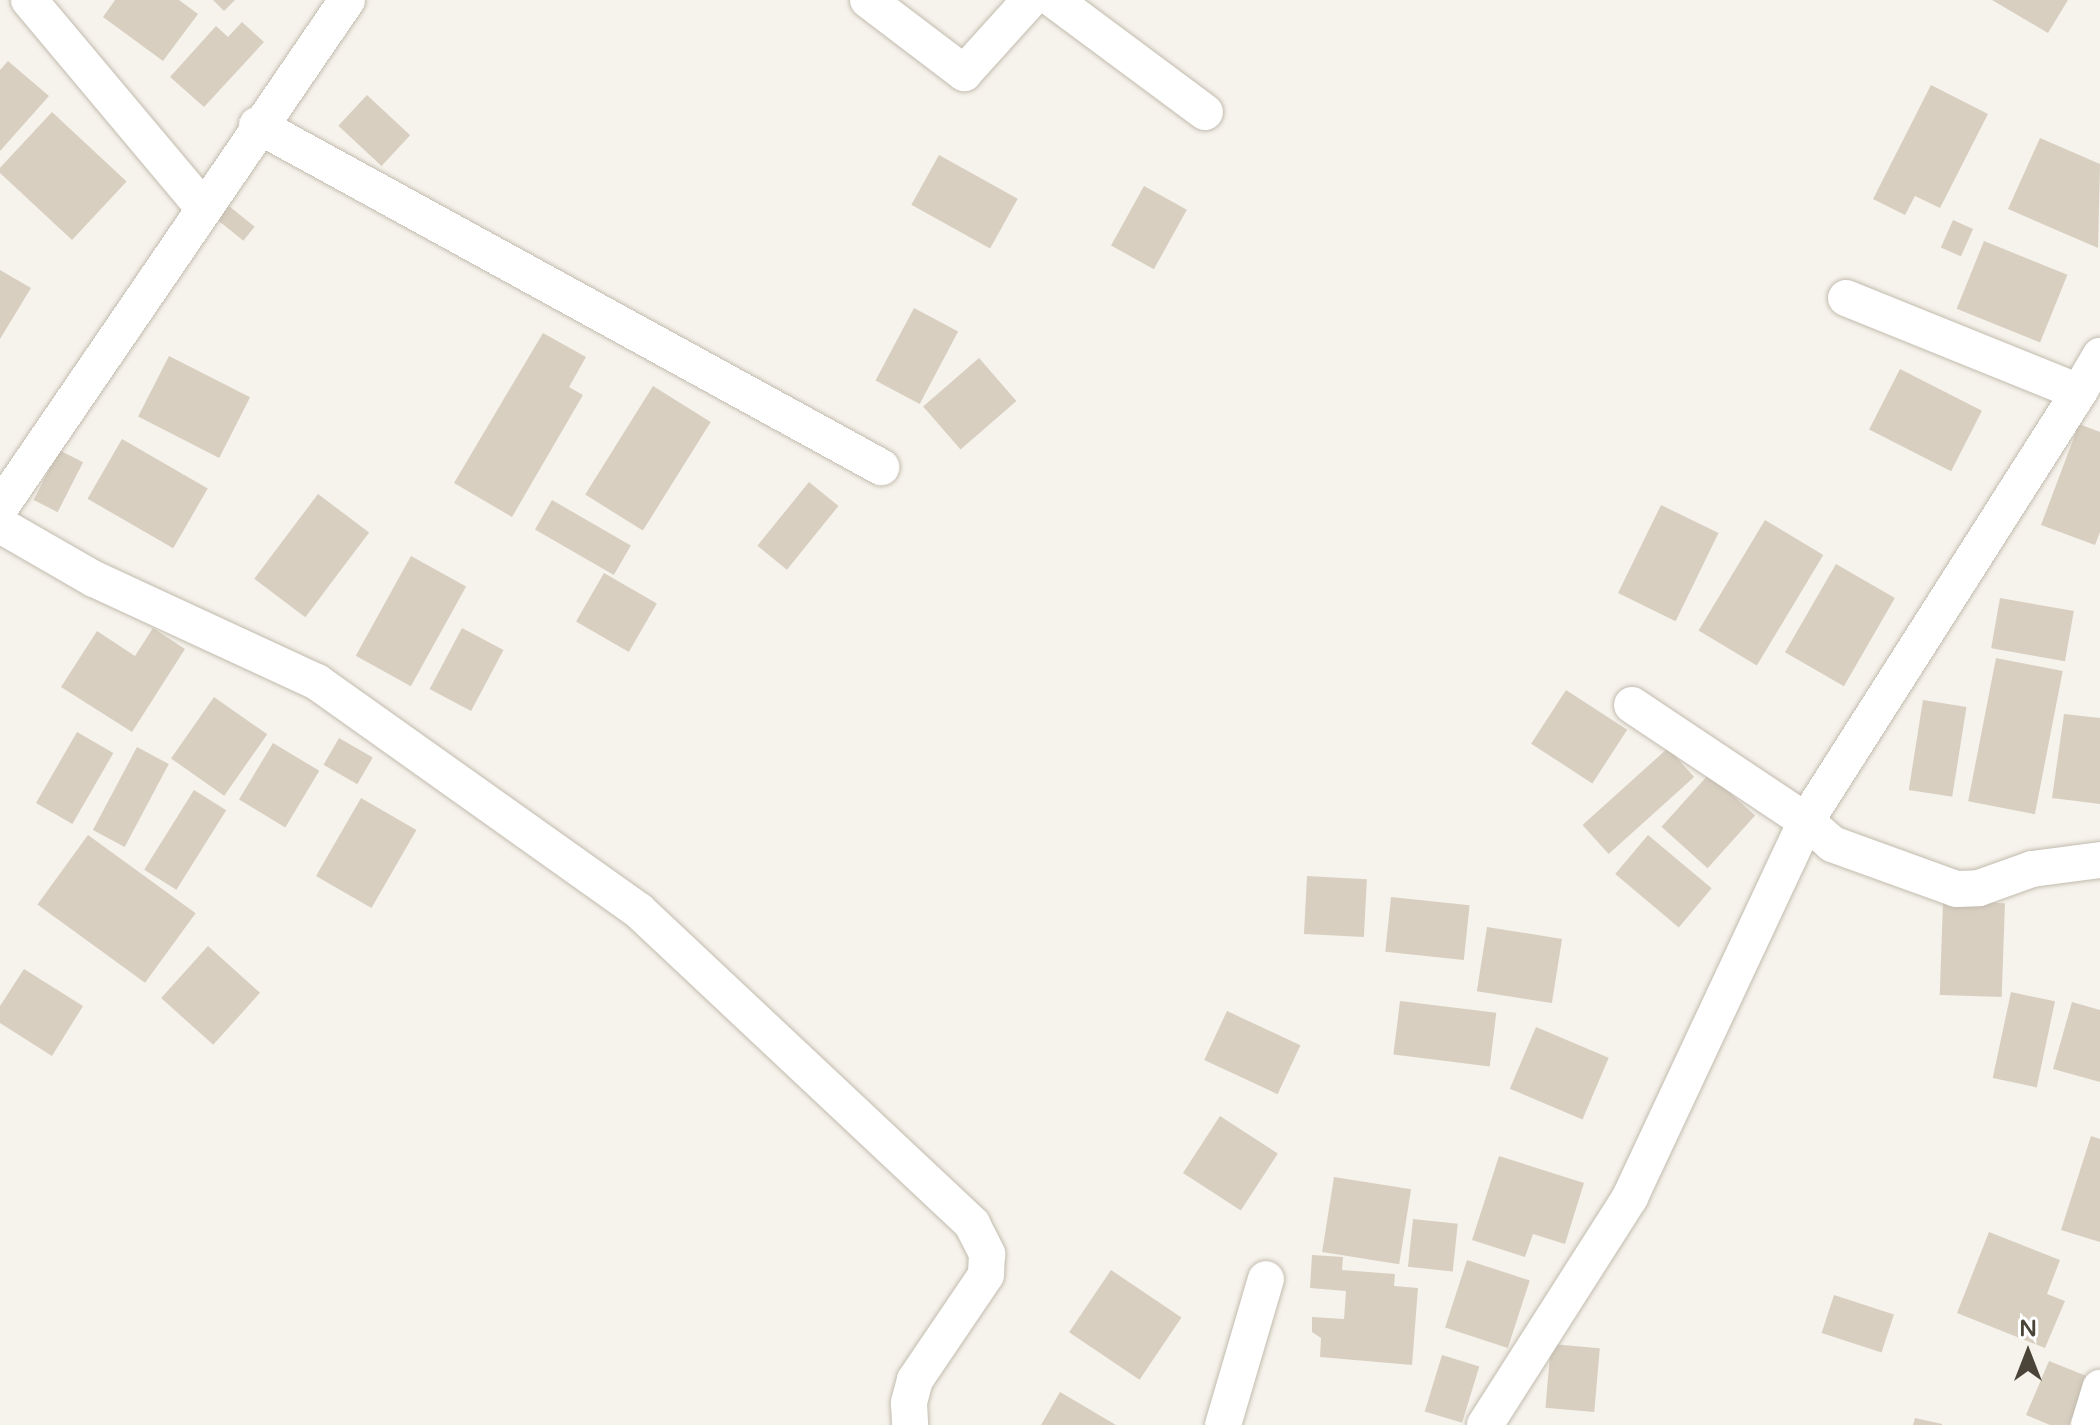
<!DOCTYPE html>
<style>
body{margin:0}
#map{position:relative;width:2100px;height:1425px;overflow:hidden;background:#f6f3ec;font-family:"Varela Round",sans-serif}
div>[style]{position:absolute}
.building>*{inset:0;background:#d8cfc1;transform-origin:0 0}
.roads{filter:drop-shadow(0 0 2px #c2bbae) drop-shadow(0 0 2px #c2bbae)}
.street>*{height:36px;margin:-18px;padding:0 18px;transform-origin:18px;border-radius:18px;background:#fff}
span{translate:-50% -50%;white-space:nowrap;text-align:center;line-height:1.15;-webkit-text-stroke:7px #fff;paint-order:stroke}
.north{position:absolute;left:1988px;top:1313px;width:80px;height:80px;-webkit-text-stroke:6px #fff;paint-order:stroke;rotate:0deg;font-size:22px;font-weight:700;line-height:32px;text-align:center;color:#4b4439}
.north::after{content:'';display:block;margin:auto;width:28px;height:36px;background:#4b4439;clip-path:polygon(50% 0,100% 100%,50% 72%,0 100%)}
</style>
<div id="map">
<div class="building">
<i style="clip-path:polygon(115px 0,179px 0,198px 14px,163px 61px,103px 17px)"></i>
<i style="clip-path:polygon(213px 0,235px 0,224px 11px)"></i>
<i style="clip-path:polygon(1992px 0,2068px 0,2048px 33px)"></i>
<i style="clip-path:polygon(242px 22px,264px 42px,204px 107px,170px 77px,216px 26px,228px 37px)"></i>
<i style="clip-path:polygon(8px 61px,49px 96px,0 151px,0 70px)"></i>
<i style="clip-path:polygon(1931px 85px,1988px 114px,1940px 208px,1915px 196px,1905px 215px,1873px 199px)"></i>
<i style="left:367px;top:95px;width:59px;height:42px;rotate:43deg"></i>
<i style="left:52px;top:112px;width:102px;height:80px;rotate:43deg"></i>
<i style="clip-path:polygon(2040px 138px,2100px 164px,2098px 248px,2008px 209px)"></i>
<i style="left:939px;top:155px;width:90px;height:57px;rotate:29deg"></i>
<i style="left:1144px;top:186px;width:49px;height:68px;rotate:29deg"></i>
<i style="left:229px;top:206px;width:33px;height:18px;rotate:39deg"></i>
<i style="left:1953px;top:220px;width:22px;height:30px;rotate:24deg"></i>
<i style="left:1984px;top:241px;width:90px;height:73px;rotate:22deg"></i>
<i style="clip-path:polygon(0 270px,31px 288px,0 339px)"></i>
<i style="left:914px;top:308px;width:50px;height:82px;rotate:28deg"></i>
<i style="clip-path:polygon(543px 333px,586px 357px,569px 387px,583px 395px,512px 517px,454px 483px)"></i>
<i style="left:169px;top:356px;width:91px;height:68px;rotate:27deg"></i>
<i style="left:979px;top:358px;width:57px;height:74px;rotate:49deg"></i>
<i style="left:1900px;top:369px;width:92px;height:68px;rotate:27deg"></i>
<i style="left:653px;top:386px;width:68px;height:128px;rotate:32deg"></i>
<i style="clip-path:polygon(2079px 424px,2100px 432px,2100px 532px,2095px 545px,2041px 525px)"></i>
<i style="left:122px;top:439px;width:99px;height:69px;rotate:30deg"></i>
<i style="left:59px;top:450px;width:27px;height:56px;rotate:27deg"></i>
<i style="left:809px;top:482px;width:38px;height:82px;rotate:39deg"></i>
<i style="left:318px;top:494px;width:64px;height:106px;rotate:37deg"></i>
<i style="left:552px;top:500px;width:91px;height:34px;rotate:30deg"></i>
<i style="left:1661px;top:505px;width:64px;height:98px;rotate:26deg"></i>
<i style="left:1765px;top:520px;width:68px;height:129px;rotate:31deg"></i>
<i style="left:411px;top:556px;width:63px;height:114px;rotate:29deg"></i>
<i style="left:1836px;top:564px;width:68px;height:102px;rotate:30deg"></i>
<i style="left:604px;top:573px;width:61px;height:56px;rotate:30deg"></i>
<i style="left:2000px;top:598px;width:75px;height:51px;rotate:10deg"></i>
<i style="clip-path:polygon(153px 628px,185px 649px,132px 732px,61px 687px,97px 631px,135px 656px)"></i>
<i style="left:462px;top:628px;width:47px;height:69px;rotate:28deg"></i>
<i style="left:1996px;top:658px;width:68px;height:146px;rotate:11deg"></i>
<i style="left:1566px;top:690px;width:73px;height:64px;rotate:33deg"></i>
<i style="left:214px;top:697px;width:65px;height:75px;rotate:35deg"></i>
<i style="left:1923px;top:700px;width:44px;height:91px;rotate:9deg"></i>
<i style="clip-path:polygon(2064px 714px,2100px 718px,2100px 804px,2052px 798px)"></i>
<i style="left:77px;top:732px;width:42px;height:82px;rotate:30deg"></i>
<i style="left:339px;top:738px;width:39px;height:31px;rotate:30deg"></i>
<i style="left:273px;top:743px;width:54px;height:66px;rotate:31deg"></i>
<i style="left:137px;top:747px;width:36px;height:94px;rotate:28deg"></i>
<i style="left:1668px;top:748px;width:39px;height:115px;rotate:48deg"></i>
<i style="left:1709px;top:774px;width:62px;height:71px;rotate:42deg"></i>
<i style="left:194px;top:790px;width:38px;height:94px;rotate:32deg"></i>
<i style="left:361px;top:798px;width:64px;height:90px;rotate:30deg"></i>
<i style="left:88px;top:835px;width:133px;height:86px;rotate:36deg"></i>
<i style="left:1648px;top:835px;width:83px;height:51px;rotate:40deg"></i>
<i style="left:1307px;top:876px;width:60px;height:58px;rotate:3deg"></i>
<i style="left:1391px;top:897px;width:79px;height:55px;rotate:6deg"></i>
<i style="left:1943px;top:901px;width:62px;height:94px;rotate:2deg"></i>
<i style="left:1487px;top:927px;width:76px;height:65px;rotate:9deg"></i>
<i style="left:208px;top:946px;width:70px;height:70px;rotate:42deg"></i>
<i style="clip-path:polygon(24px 969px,83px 1006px,52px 1056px,0 1023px,0 1006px)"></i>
<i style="left:2011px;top:992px;width:45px;height:88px;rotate:12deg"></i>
<i style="left:1400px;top:1001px;width:97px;height:54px;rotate:7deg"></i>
<i style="clip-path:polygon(2072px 1002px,2100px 1010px,2100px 1082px,2053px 1069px)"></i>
<i style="left:1227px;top:1011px;width:81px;height:54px;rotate:25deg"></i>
<i style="left:1536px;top:1027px;width:79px;height:67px;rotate:23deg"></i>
<i style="left:1220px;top:1116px;width:69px;height:68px;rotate:33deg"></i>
<i style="clip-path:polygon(2091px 1136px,2100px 1139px,2100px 1242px,2061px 1230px)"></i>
<i style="clip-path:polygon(1499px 1156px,1584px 1183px,1565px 1244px,1533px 1234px,1525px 1257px,1472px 1240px)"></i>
<i style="left:1334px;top:1177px;width:78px;height:76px;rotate:9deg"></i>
<i style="left:1413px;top:1219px;width:45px;height:48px;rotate:6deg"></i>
<i style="clip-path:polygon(1989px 1232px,2060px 1260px,2047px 1294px,2065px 1301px,2045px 1348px,1957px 1313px)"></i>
<i style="clip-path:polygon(1312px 1255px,1343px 1257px,1342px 1270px,1395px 1274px,1394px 1286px,1418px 1288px,1412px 1365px,1320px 1357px,1321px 1338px,1312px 1332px,1312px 1317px,1344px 1319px,1346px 1291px,1310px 1288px)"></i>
<i style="left:1467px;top:1260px;width:66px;height:71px;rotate:18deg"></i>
<i style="left:1111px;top:1270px;width:85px;height:75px;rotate:34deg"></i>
<i style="left:1834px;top:1295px;width:63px;height:40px;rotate:18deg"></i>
<i style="left:1551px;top:1344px;width:49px;height:64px;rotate:5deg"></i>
<i style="left:1442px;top:1355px;width:39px;height:59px;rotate:17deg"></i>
<i style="clip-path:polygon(2049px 1361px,2089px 1377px,2069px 1425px,2050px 1425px,2026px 1415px)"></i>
<i style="clip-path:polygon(1060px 1392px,1116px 1425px,1041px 1425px)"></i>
<i style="clip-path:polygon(1915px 1418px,1942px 1424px,1942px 1425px,1913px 1425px)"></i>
</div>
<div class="roads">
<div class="street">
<i style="left:29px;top:0;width:269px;rotate:50deg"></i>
<i style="left:868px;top:0;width:121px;rotate:37.2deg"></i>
<i style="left:964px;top:73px;width:98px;rotate:-47.9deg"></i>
<i style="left:1054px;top:0;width:188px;rotate:36.6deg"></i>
<i style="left:257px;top:125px;width:712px;rotate:28.73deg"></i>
<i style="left:1846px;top:298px;width:251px;rotate:22deg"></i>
<i style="left:2079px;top:392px;width:42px;rotate:-59.7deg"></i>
<i style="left:0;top:508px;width:615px;rotate:-55.66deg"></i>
<i style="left:0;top:525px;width:108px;rotate:29.9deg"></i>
<i style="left:94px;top:579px;width:246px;rotate:24.8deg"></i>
<i style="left:317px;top:682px;width:395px;rotate:35.4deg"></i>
<i style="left:639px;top:911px;width:457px;rotate:43.2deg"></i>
<i style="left:972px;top:1224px;width:34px;rotate:63deg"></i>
<i style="left:987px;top:1254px;width:21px;rotate:93deg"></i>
<i style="left:986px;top:1275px;width:127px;rotate:124.1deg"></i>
<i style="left:915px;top:1380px;width:24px;rotate:105deg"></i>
<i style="left:909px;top:1403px;width:22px;rotate:87deg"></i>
<i style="left:1632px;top:705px;width:209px;rotate:33.7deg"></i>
<i style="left:1806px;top:821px;width:35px;rotate:41deg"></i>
<i style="left:1832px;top:844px;width:132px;rotate:19.9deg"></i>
<i style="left:1956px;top:889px;width:23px;rotate:-2deg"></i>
<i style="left:1979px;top:888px;width:56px;rotate:-19.7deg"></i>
<i style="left:2032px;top:869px;width:69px;rotate:-7.5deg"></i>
<i style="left:1223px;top:1425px;width:152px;rotate:-73.6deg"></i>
<i style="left:1485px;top:1425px;width:270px;rotate:-57.5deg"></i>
<i style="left:1630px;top:1197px;width:415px;rotate:-64.9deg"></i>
<i style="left:1806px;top:821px;width:508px;rotate:-57.53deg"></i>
<i style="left:2089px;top:1425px;width:39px;rotate:-73deg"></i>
</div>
</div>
<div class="north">N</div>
</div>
